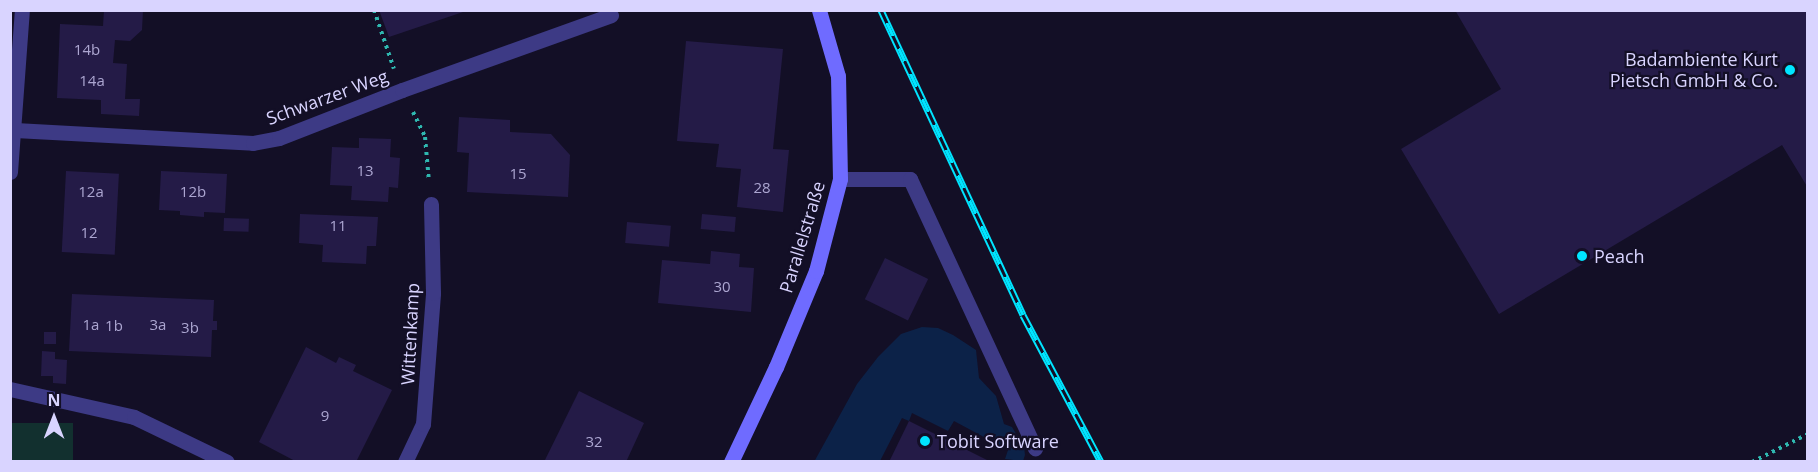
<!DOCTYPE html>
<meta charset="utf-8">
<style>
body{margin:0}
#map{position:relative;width:1818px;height:472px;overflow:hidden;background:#130f26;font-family:"Open Sans",sans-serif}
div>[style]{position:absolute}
.green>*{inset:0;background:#12302f;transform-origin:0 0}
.water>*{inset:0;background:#0c2248}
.building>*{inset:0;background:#241b47;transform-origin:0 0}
.path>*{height:4px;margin-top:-2px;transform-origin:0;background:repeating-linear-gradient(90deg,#2fb8b0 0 3px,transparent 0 7.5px)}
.service>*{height:15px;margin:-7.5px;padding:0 7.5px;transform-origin:7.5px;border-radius:7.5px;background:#3d3a85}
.minor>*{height:15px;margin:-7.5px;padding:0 7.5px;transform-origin:7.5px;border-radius:7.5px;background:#3d3a85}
.secondary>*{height:15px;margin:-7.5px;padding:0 7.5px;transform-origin:7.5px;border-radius:7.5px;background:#6f6bff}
.rail>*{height:7px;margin-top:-3.5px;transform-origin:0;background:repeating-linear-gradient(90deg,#130f26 0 14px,#00e5ff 0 28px);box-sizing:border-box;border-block:2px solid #00e5ff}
.dots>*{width:16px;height:16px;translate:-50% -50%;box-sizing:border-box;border:3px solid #130f26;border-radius:50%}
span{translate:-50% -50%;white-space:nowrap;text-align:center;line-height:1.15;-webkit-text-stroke:4.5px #130f26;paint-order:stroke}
.number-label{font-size:15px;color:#aca6d1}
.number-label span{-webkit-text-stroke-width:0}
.poi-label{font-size:18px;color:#d9d4ff}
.right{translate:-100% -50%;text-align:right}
.left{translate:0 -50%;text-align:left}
.street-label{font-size:18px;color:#d9d4ff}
.frame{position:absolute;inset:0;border:12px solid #d9d4ff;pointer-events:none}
.north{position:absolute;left:24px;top:388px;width:60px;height:60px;-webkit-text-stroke:4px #130f26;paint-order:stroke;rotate:0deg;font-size:16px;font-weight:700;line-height:24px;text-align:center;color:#d9d4ff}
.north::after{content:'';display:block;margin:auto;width:21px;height:27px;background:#d9d4ff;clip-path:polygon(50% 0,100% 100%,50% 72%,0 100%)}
</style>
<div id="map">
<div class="green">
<i style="left:11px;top:423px;width:62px;height:38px"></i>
</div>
<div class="water">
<i style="clip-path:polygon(922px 327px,938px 328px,953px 335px,976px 350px,979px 378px,996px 396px,1004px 424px,1012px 427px,1024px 447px,1025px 455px,1023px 461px,1005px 459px,1008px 450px,954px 421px,948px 431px,912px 413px,909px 421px,902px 418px,880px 461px,814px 462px,857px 384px,878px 357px,901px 334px)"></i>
</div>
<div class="building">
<i style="clip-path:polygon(104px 10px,143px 10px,142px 30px,130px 41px,115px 40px,113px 63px,127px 64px,125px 99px,140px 99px,139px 116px,101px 114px,101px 100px,57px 98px,60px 24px,103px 26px)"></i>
<i style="clip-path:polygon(379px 10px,466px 10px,466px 11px,389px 37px)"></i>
<i style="clip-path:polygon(1455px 10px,1808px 10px,1808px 188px,1782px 145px,1499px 314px,1401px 149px,1501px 89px)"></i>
<i style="clip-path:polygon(686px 41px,783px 49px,773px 149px,789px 150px,783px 212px,737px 207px,741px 169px,716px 167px,719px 144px,677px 141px)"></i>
<i style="clip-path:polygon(459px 117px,510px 120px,510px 132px,551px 134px,570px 155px,568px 197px,467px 192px,469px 153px,457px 152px)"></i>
<i style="clip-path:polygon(359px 138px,391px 139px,390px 157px,400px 158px,398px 188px,389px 187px,388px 202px,351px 200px,352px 186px,330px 185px,332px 147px,359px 148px)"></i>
<i style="left:66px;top:171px;width:53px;height:81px;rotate:3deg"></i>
<i style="clip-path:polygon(161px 171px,227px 174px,225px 213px,204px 212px,204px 217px,180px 215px,180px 211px,159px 210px)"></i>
<i style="clip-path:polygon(300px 214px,378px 217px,376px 246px,367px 246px,366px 264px,322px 262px,323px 245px,299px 243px)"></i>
<i style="left:702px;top:214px;width:34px;height:15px;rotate:5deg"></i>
<i style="left:224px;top:218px;width:25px;height:13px;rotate:2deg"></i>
<i style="left:627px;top:222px;width:44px;height:21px;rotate:5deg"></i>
<i style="clip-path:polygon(711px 251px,740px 254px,739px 267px,754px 268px,751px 312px,658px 303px,662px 260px,710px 264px)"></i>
<i style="left:885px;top:258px;width:48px;height:46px;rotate:26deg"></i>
<i style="clip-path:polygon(72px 294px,214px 300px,213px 321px,217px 321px,217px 330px,212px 330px,211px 357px,69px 351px)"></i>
<i style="left:44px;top:332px;width:12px;height:12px"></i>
<i style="clip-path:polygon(306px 347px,336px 363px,339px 357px,356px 365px,353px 371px,392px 390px,356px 462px,297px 462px,259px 442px)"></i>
<i style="clip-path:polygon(42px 351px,55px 352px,55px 359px,67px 360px,66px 384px,53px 383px,53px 376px,41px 376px)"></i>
<i style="clip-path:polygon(579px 391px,644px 423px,626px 462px,544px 462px)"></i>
<i style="clip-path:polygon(909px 421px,991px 462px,889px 462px)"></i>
</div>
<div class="path">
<i style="left:374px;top:10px;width:62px;rotate:71.3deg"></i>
<i style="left:413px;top:112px;width:28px;rotate:64deg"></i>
<i style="left:425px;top:137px;width:45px;rotate:84.9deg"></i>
<i style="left:1752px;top:462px;width:63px;rotate:-26.6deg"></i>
</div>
<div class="service">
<i style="left:840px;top:179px;width:70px"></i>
<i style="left:910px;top:179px;width:297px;rotate:65.1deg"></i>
</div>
<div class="minor">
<i style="left:15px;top:130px;width:238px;rotate:3.1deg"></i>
<i style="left:253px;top:143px;width:26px;rotate:-11deg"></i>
<i style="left:279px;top:138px;width:132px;rotate:-21.3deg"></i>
<i style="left:402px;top:90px;width:222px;rotate:-19.7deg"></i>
<i style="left:10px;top:172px;width:162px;rotate:-85.8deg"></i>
<i style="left:10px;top:389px;width:127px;rotate:12.7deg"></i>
<i style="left:134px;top:417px;width:103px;rotate:25.8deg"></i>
<i style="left:405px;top:462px;width:42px;rotate:-64.7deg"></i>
<i style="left:423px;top:424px;width:131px;rotate:-85.6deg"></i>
<i style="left:433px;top:293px;width:89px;rotate:-91.3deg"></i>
</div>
<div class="secondary">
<i style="left:731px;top:462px;width:105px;rotate:-64.7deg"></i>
<i style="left:776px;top:367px;width:104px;rotate:-67.4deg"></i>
<i style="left:816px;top:271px;width:95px;rotate:-75.4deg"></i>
<i style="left:840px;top:179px;width:103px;rotate:-91.1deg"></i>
<i style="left:838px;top:76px;width:69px;rotate:-106.1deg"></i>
</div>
<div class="rail">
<i style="left:881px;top:10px;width:336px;rotate:65deg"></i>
<i style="left:1023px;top:315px;width:166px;rotate:62deg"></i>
</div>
<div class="dots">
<i style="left:1790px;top:70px;background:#00e5ff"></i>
<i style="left:1582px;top:256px;background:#00e5ff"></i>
<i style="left:925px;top:441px;background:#00e5ff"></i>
</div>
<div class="number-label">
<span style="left:87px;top:50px">14b</span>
<span style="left:92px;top:81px">14a</span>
<span style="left:365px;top:171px">13</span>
<span style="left:518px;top:174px">15</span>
<span style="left:762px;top:188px">28</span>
<span style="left:91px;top:192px">12a</span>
<span style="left:193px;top:192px">12b</span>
<span style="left:338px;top:226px">11</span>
<span style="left:89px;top:233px">12</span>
<span style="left:722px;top:287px">30</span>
<span style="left:91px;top:325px">1a</span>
<span style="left:158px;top:325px">3a</span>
<span style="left:114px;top:326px">1b</span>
<span style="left:190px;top:328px">3b</span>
<span style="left:325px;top:416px">9</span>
<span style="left:594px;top:442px">32</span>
</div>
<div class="poi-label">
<span class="right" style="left:1778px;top:70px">Badambiente Kurt<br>Pietsch GmbH &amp; Co.</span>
<span class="left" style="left:1594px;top:256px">Peach</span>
<span class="left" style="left:937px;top:441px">Tobit Software</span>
</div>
<div class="street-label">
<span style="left:327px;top:97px;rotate:-20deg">Schwarzer Weg</span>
<span style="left:802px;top:237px;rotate:-73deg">Parallelstraße</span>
<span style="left:410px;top:334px;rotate:-87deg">Wittenkamp</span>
</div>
<div class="frame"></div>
<div class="north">N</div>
</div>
